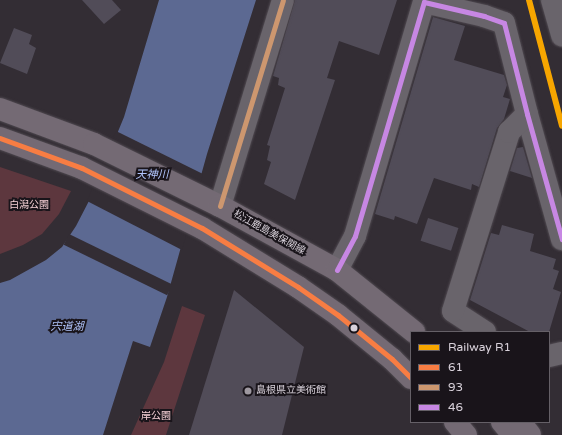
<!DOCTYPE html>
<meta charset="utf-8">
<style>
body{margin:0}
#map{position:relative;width:562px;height:435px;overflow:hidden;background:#332d34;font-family:"Varela Round","Noto Sans JP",sans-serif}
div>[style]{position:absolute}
.green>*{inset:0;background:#5d373e}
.water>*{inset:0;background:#5c6992}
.pier>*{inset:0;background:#332d34;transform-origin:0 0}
.building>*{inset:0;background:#514c58;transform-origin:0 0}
.roads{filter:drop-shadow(0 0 1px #504a51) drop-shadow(0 0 1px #504a51)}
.street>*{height:22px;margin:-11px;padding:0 11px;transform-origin:11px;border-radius:11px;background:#69646b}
.primary>*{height:22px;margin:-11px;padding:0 11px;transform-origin:11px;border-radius:11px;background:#746a74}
.bus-1>*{height:5px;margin:-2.5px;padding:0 2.5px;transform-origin:2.5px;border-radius:2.5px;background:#f77d43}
.bus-2>*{height:5px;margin:-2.5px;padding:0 2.5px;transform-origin:2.5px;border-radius:2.5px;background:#cd976f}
.bus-3>*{height:5px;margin:-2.5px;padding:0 2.5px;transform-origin:2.5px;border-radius:2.5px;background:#c787e3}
.rail-1>*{height:6px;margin:-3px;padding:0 3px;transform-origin:3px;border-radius:3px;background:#f7a600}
.dots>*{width:11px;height:11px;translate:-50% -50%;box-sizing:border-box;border:2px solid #19141a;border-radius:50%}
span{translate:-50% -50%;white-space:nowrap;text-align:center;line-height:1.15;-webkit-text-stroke:4px #19141a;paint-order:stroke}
.park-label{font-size:10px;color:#f5d1d6}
.street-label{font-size:10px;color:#d8d1da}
.poi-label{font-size:10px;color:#d8d1da}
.left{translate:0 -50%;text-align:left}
.water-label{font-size:11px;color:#b0c4fb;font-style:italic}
.legend{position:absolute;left:410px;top:331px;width:140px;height:92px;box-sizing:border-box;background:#19141a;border:1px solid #656067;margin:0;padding:5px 7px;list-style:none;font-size:12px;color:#d8d1da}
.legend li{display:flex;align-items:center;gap:8px;height:20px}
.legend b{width:20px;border:1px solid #656067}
</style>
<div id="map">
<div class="green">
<i style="clip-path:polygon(0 167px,71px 191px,59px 214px,42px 234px,23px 245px,0 254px)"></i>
<i style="clip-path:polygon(182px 306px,205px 315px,166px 435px,131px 435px,164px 362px)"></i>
</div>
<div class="water">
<i style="clip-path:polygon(159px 0,256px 0,207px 154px,167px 297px,150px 347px,133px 341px,103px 435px,0 435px,0 283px,10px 280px,46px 260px,62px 247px,76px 226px,91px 197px,124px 117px)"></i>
</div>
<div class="pier">
<i style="clip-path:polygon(116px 131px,203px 174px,182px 250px,87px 201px)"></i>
<i style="left:69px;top:234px;width:115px;height:12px;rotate:26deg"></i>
</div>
<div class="building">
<i style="clip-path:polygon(82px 0,112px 0,121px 10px,104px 24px)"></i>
<i style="clip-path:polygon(295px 0,397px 0,379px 55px,339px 41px,327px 78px,335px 80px,295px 200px,264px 184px,271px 162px,267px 160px,270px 146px,267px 145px,285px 88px,278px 85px,279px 78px,273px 76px)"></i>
<i style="clip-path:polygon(433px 17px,465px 26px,454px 60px,504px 75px,507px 85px,503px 97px,510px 99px,504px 119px,497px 128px,479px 187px,472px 184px,471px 190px,434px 178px,417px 224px,395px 216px,394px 220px,375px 214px)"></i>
<i style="clip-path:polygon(14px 28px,32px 35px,29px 44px,36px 48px,27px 74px,0 63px)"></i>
<i style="clip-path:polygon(523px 147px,532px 178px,510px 171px,517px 148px)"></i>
<i style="left:428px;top:218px;width:32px;height:24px;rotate:18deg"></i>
<i style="clip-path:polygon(502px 225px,534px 234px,530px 251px,556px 259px,553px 269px,559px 271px,553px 289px,561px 292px,549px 332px,530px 332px,470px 300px,491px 233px,499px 235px)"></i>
<i style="clip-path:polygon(234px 290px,304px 347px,282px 435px,189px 435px)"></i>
</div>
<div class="roads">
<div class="street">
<i style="left:552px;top:0;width:37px;rotate:74deg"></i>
<i style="left:220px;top:206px;width:215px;rotate:-73deg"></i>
<i style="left:337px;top:270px;width:38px;rotate:-62deg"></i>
<i style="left:355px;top:236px;width:244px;rotate:-73.6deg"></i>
<i style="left:424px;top:2px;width:62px;rotate:13.1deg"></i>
<i style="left:484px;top:16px;width:21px;rotate:19deg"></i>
<i style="left:504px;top:23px;width:94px;rotate:75.8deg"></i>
<i style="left:527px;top:114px;width:130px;rotate:74.4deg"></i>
<i style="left:485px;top:332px;width:38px;rotate:-147deg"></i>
<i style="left:453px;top:311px;width:188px;rotate:-72.6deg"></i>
<i style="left:509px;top:132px;width:25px;rotate:-45deg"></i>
<i style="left:549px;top:356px;width:13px;rotate:-13deg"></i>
</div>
<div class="primary">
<i style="left:0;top:109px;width:100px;rotate:20.4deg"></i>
<i style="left:94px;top:144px;width:140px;rotate:26.2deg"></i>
<i style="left:220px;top:206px;width:133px;rotate:28.7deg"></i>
<i style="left:337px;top:270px;width:99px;rotate:38.8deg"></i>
<i style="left:0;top:138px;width:87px;rotate:20.1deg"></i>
<i style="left:82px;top:168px;width:134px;rotate:26.6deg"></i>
<i style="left:202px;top:228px;width:113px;rotate:31.6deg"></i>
<i style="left:298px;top:287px;width:49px;rotate:35deg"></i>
<i style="left:338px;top:315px;width:70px;rotate:39.2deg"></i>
<i style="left:392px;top:359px;width:27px;rotate:45deg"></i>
<i style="left:455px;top:422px;width:17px;rotate:50deg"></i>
<i style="left:502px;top:422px;width:17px;rotate:50deg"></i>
<i style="left:520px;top:422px;width:16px;rotate:52deg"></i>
</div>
</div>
<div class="bus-1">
<i style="left:0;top:138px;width:87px;rotate:20.1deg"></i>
<i style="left:82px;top:168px;width:134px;rotate:26.6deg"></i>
<i style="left:202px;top:228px;width:113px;rotate:31.6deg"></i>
<i style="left:298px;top:287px;width:49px;rotate:35deg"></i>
<i style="left:338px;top:315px;width:70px;rotate:39.2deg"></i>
<i style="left:392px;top:359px;width:27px;rotate:45deg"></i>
</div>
<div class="bus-2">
<i style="left:220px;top:206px;width:215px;rotate:-73deg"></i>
</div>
<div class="bus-3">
<i style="left:337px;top:270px;width:38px;rotate:-62deg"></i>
<i style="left:355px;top:236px;width:244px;rotate:-73.6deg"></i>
<i style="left:424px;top:2px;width:62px;rotate:13.1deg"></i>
<i style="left:484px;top:16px;width:21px;rotate:19deg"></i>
<i style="left:504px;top:23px;width:94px;rotate:75.8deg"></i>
<i style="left:527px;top:114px;width:130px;rotate:74.4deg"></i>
</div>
<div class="rail-1">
<i style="left:529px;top:0;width:130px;rotate:75.3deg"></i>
</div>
<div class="dots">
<i style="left:354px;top:328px;background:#d8d1da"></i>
<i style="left:248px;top:391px;background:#9e98a0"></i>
</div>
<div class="park-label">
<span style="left:29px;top:206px">白潟公園</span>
<span style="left:156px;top:417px">岸公園</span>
</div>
<div class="street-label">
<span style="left:269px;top:233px;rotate:29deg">松江鹿島美保関線</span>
</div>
<div class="poi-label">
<span class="left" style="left:256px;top:391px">島根県立美術館</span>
</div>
<div class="water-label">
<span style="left:152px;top:175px">天神川</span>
<span style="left:67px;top:327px">宍道湖</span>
</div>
<ul class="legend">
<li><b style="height:5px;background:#f7a600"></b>Railway R1</li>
<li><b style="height:5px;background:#f77d43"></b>61</li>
<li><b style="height:5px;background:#cd976f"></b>93</li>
<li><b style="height:5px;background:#c787e3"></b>46</li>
</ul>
</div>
